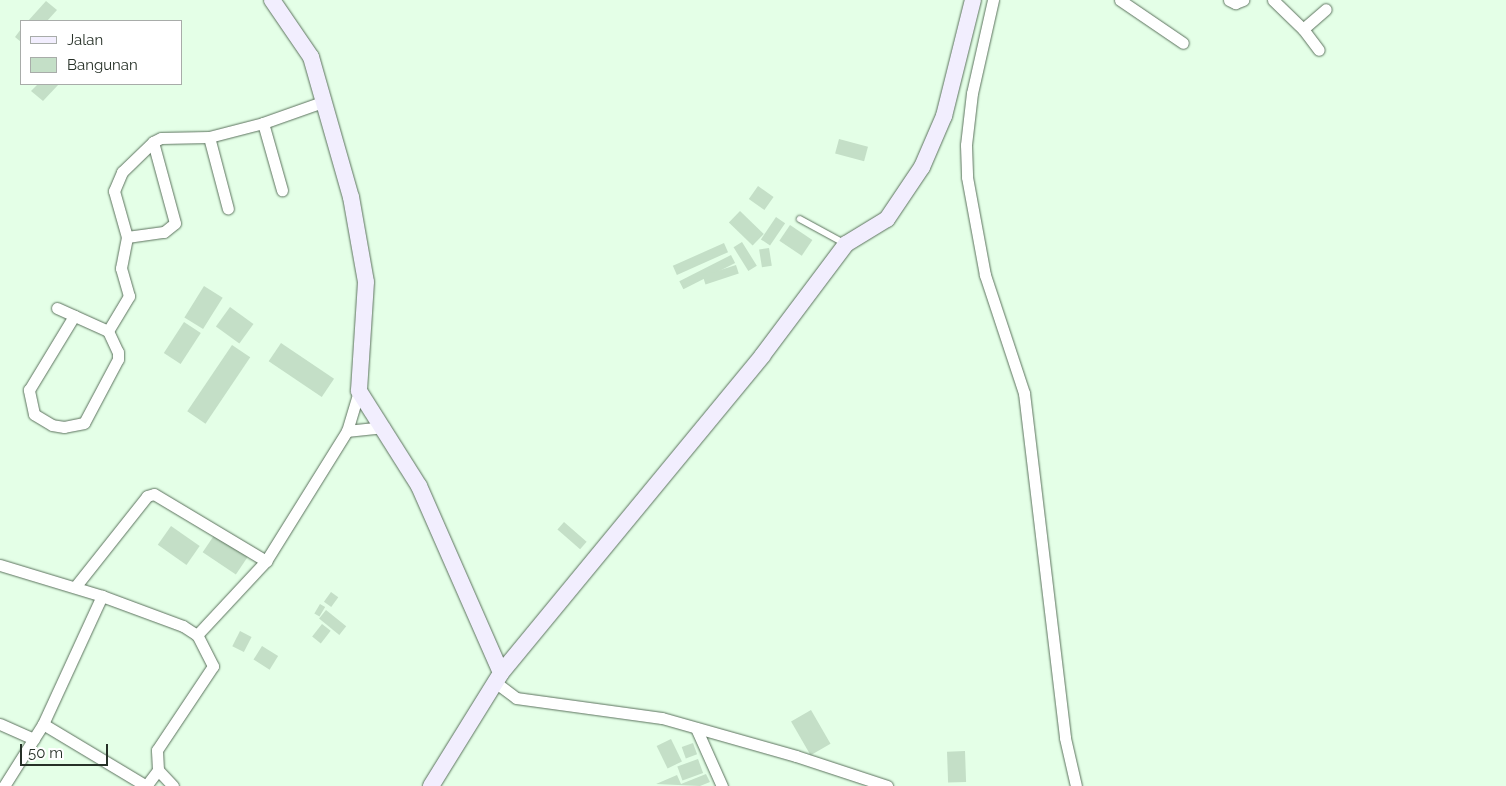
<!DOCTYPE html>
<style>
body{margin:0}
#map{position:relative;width:1506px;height:786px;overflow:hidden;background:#e4ffe7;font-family:Raleway,sans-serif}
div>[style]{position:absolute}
.building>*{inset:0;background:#c4dfc7;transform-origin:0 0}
.roads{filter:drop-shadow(0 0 1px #5b725d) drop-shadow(0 0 1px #5b725d)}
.lane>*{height:5.5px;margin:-2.75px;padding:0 2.75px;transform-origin:2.75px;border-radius:2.75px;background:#fff}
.street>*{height:11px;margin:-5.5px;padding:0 5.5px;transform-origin:5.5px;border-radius:5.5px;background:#fff}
.secondary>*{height:16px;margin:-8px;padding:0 8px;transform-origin:8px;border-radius:8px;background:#f2eefe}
span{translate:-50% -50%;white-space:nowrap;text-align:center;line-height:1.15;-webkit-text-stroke:5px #fff;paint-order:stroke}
.legend{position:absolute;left:20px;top:20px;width:162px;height:65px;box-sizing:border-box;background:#fff;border:1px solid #a8aca9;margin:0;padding:6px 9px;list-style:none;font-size:15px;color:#263027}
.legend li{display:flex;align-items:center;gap:10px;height:25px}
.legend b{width:25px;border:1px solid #a8aca9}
.scale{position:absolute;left:20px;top:744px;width:88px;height:22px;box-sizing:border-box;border:2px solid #263027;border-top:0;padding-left:6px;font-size:15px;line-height:18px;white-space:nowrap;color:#263027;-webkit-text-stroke:4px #fff;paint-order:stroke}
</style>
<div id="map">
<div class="building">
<i style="clip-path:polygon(46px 1px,57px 10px,47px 21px,28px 21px)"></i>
<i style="clip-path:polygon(21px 29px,21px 42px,15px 37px)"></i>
<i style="clip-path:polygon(38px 84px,59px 84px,43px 101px,31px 91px)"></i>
<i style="left:839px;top:139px;width:30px;height:15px;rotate:15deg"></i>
<i style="left:758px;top:186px;width:19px;height:16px;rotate:35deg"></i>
<i style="left:740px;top:211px;width:33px;height:16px;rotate:44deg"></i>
<i style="left:776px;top:217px;width:11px;height:27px;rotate:34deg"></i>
<i style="left:790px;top:225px;width:27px;height:19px;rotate:34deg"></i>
<i style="left:742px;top:242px;width:28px;height:10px;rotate:58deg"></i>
<i style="left:724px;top:243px;width:10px;height:56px;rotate:66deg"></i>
<i style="left:769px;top:248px;width:18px;height:10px;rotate:81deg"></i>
<i style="left:731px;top:255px;width:9px;height:58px;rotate:63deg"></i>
<i style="left:736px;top:265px;width:9px;height:35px;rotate:72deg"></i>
<i style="left:204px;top:286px;width:22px;height:37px;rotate:32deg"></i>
<i style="left:230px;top:307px;width:29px;height:24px;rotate:36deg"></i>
<i style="left:184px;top:322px;width:20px;height:37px;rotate:33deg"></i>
<i style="left:281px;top:343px;width:64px;height:22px;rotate:34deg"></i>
<i style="left:232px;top:345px;width:22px;height:80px;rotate:34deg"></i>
<i style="left:564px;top:522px;width:30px;height:10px;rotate:41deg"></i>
<i style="left:171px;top:526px;width:35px;height:23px;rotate:35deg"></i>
<i style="left:215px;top:534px;width:40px;height:22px;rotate:34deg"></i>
<i style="left:331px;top:592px;width:9px;height:12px;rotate:36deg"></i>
<i style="left:320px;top:604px;width:6px;height:11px;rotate:31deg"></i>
<i style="left:326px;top:610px;width:26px;height:11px;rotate:39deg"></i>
<i style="left:322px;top:624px;width:11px;height:16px;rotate:38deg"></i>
<i style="left:240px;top:631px;width:13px;height:17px;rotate:27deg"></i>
<i style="left:262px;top:646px;width:19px;height:16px;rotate:32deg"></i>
<i style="left:811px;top:710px;width:39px;height:23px;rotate:60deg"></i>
<i style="left:671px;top:739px;width:25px;height:16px;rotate:64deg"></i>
<i style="left:693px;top:743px;width:12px;height:12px;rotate:70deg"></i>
<i style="left:965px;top:751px;width:31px;height:18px;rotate:88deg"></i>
<i style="left:698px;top:759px;width:15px;height:22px;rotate:70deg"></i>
<i style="clip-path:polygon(706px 774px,710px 782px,700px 786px,656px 784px,677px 775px,681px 784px)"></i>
</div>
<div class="roads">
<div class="lane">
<i style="left:800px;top:219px;width:50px;rotate:28.6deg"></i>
</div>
<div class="street">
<i style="left:993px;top:0;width:95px;rotate:102.7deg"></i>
<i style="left:972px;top:93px;width:52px;rotate:96.6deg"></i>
<i style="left:966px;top:145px;width:32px;rotate:88deg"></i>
<i style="left:967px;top:177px;width:100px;rotate:79.6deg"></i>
<i style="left:985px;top:275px;width:124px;rotate:71.7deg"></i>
<i style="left:1024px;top:393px;width:347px;rotate:83.2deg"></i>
<i style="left:1065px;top:738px;width:49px;rotate:77.1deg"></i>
<i style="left:1120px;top:0;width:76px;rotate:34.3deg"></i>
<i style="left:1229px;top:0;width:7px;rotate:27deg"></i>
<i style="left:1235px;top:3px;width:9px;rotate:-21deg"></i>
<i style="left:1273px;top:0;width:42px;rotate:44deg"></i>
<i style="left:1303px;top:29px;width:30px;rotate:-41deg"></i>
<i style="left:1303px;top:29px;width:26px;rotate:53deg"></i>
<i style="left:263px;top:123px;width:70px;rotate:74.2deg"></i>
<i style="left:209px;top:137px;width:74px;rotate:75.2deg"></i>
<i style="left:127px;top:237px;width:37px;rotate:-8deg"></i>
<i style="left:164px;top:232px;width:14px;rotate:-39deg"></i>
<i style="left:175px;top:223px;width:84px;rotate:-105.2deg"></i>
<i style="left:57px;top:308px;width:56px;rotate:24.3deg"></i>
<i style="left:108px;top:331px;width:23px;rotate:65deg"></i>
<i style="left:118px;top:352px;width:7px;rotate:90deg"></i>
<i style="left:118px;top:359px;width:72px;rotate:118deg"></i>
<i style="left:84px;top:423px;width:20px;rotate:169deg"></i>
<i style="left:64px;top:427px;width:12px;rotate:-171deg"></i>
<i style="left:52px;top:425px;width:21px;rotate:-149deg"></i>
<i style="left:34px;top:414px;width:25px;rotate:-102deg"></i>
<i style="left:29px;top:390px;width:87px;rotate:-58.7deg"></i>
<i style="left:108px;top:331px;width:41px;rotate:-59deg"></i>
<i style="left:129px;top:296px;width:29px;rotate:-106deg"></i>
<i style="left:121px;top:268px;width:32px;rotate:-79deg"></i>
<i style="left:127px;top:237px;width:48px;rotate:-105.8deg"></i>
<i style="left:114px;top:191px;width:21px;rotate:-67deg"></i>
<i style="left:122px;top:172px;width:43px;rotate:-44.1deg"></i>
<i style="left:153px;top:142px;width:9px;rotate:-27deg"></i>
<i style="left:161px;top:138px;width:48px;rotate:-1.2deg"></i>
<i style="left:209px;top:137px;width:56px;rotate:-14.5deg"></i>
<i style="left:263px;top:123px;width:66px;rotate:-19.5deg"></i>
<i style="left:347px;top:431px;width:37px;rotate:-6deg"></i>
<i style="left:0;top:565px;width:107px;rotate:16.9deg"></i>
<i style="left:102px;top:596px;width:86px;rotate:20.3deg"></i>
<i style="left:183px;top:626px;width:17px;rotate:33deg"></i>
<i style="left:75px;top:587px;width:116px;rotate:-51.6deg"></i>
<i style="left:147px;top:496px;width:7px;rotate:-16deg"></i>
<i style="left:154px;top:494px;width:131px;rotate:30.9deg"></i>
<i style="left:495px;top:682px;width:26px;rotate:37deg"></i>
<i style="left:516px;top:698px;width:147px;rotate:7.8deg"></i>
<i style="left:662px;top:718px;width:139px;rotate:15.8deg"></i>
<i style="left:796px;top:756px;width:96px;rotate:18.2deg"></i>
<i style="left:0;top:724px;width:37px;rotate:24deg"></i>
<i style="left:43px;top:724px;width:120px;rotate:31deg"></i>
<i style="left:146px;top:786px;width:20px;rotate:-53deg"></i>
<i style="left:696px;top:728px;width:64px;rotate:65.9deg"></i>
<i style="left:4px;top:786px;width:73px;rotate:-57.8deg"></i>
<i style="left:43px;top:724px;width:141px;rotate:-65.3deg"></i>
<i style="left:173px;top:786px;width:22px;rotate:-133deg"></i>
<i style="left:158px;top:770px;width:20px;rotate:-93deg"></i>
<i style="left:157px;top:750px;width:101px;rotate:-56.3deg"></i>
<i style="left:213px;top:666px;width:35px;rotate:-117deg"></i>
<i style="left:197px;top:635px;width:101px;rotate:-47deg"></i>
<i style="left:266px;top:561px;width:153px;rotate:-58.1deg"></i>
<i style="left:347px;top:431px;width:42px;rotate:-73.3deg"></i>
</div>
<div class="secondary">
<i style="left:272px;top:0;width:69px;rotate:55.6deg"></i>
<i style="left:311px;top:57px;width:146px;rotate:74.1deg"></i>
<i style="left:351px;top:197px;width:86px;rotate:80deg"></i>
<i style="left:366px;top:282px;width:109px;rotate:93.7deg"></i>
<i style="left:359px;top:391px;width:112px;rotate:57.7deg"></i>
<i style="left:419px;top:486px;width:204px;rotate:66.3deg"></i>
<i style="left:431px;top:786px;width:133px;rotate:-58.2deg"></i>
<i style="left:501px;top:673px;width:411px;rotate:-50.5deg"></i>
<i style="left:762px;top:356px;width:140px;rotate:-53.1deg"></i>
<i style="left:846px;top:244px;width:48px;rotate:-31.4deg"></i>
<i style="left:887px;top:219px;width:63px;rotate:-56.1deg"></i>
<i style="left:922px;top:167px;width:56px;rotate:-66.7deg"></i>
<i style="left:944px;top:116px;width:120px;rotate:-76deg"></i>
</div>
</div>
<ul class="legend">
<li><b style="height:6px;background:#f2eefe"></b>Jalan</li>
<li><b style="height:14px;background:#c4dfc7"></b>Bangunan</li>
</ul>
<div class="scale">50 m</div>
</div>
